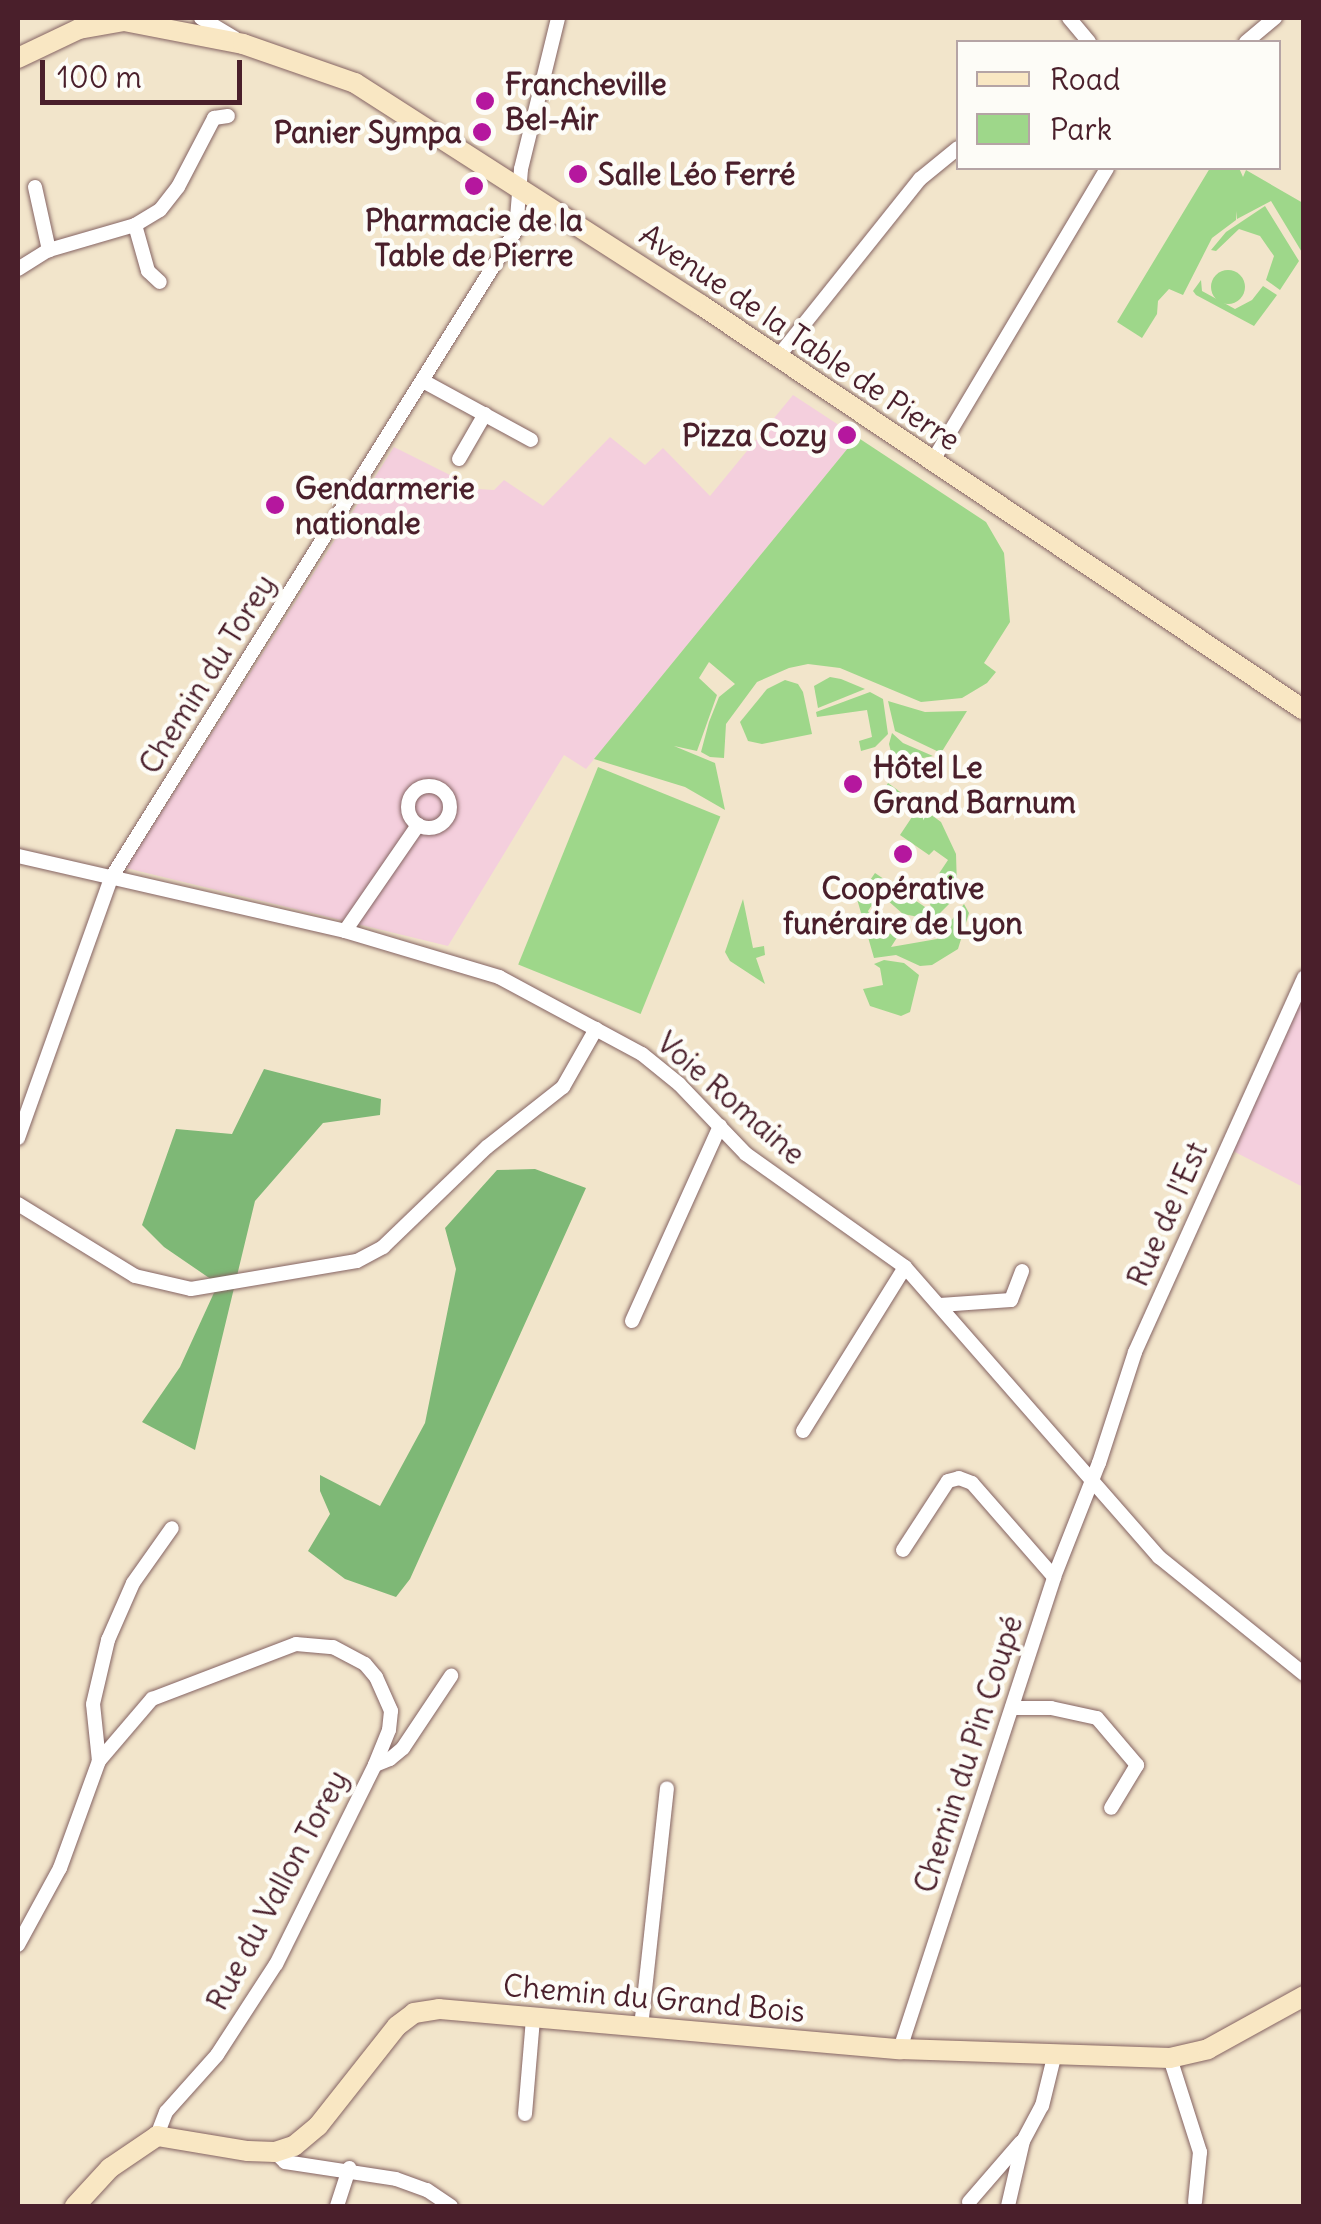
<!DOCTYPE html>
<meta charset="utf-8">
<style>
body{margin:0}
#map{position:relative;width:1321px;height:2224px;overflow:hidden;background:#f2e5cb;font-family:Delius,sans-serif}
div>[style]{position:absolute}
.built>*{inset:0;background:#f4cfdd}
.green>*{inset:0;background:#9ed78a;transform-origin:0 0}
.round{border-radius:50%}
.forest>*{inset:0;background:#7eb876}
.roads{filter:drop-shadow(0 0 2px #856463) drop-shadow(0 0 2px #856463)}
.street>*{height:14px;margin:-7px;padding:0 7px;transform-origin:7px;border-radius:7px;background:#fff}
.street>.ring{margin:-7px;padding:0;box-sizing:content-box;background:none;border:14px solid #fff;border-radius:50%}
.secondary>*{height:20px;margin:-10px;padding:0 10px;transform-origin:10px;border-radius:10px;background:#f9e7c3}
.dots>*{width:28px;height:28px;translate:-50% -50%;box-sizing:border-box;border:5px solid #fdfcf7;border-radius:50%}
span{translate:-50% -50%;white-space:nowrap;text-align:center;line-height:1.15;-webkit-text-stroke:9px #fdfcf7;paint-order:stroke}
.poi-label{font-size:30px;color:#4a1f2b;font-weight:700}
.left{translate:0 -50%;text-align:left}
.right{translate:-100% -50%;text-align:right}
.street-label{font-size:30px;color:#4a1f2b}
.frame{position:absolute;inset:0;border:20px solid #4a1f2b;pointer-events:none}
.legend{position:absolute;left:956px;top:40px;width:325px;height:130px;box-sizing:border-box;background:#fdfcf7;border:2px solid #b5a4a5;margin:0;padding:12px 18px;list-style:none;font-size:30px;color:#4a1f2b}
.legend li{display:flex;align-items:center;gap:20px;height:50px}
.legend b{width:50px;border:2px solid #b5a4a5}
.scale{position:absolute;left:40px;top:60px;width:202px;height:45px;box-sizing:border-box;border:5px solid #4a1f2b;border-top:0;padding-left:12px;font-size:30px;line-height:35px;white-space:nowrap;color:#4a1f2b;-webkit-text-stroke:8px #fdfcf7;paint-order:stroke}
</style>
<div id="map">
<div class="built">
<i style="clip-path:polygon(793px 395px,857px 437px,586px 769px,564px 755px,448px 946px,126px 868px,394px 447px,478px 489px,494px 490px,504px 480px,543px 506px,610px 437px,645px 465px,663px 448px,710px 496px)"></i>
<i style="clip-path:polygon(1303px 993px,1303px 1187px,1233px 1151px)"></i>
</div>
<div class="green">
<i style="clip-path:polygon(1210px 168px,1239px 168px,1243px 177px,1246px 170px,1303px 203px,1303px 254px,1271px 201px,1237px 219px,1237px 211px,1236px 220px,1212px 238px,1183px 295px,1169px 289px,1158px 301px,1157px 314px,1142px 338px,1117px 322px)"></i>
<i style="clip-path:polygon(1265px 206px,1299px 261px,1280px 290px,1266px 280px,1274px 256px,1260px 236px,1239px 229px,1216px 251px,1211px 250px,1226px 232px)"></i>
<i class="round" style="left:1211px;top:270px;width:34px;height:34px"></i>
<i style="clip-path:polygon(1201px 280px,1202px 291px,1235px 309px,1252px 300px,1263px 286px,1277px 295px,1254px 326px,1196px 295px,1193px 291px)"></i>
<i style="clip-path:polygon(857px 437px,986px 522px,1004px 553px,1010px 622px,984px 663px,996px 672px,987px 683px,962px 698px,921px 702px,840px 668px,808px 664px,789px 668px,757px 682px,726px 724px,724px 758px,710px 757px,701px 752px,709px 722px,719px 697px,735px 684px,709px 662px,699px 678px,717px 695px,697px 751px,674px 746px,715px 763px,725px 810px,685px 787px,594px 759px)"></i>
<i style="clip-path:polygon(830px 677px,841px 679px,865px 689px,818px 708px,814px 686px)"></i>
<i style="clip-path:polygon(785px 680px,798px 684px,803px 692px,812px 734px,762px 744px,748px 741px,740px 722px,767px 689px)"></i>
<i style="clip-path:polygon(870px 692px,883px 699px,888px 734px,875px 747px,861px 751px,859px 741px,872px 737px,867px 710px,817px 717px,816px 712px)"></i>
<i style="clip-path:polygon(888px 701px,925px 712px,967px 711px,941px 753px,895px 731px)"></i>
<i style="clip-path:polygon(892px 733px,903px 743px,933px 756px,894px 764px,889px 744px)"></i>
<i style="left:598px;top:767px;width:132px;height:213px;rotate:22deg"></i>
<i style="clip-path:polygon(888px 783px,941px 822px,956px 854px,957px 887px,950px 903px,935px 918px,926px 893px,948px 860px,934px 850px,929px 855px,900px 835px,916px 811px,884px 790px)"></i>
<i style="clip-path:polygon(875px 873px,925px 907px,929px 919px,903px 914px,886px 899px,872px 905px,868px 911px,877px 930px,898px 936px,891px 947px,937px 939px,964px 904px,969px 913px,958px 949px,932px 965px,920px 966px,896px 955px,874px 958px,857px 899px)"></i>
<i style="clip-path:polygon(743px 899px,753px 948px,764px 946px,765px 955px,756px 958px,765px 984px,730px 961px,725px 952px)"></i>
<i style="clip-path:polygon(884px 960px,904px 963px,919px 975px,910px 1012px,901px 1016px,870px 1006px,863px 989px,883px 985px,880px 968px,874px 964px)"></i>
</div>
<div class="forest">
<i style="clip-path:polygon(264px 1069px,381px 1099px,380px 1115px,323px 1123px,255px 1201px,195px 1450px,142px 1422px,180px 1367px,218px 1284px,164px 1247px,142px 1225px,176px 1129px,232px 1134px)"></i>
<i style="clip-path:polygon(535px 1169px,586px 1188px,410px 1579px,396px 1597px,345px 1579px,308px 1551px,330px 1514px,320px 1491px,320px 1475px,380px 1506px,425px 1423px,456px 1269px,445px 1228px,497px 1170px)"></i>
</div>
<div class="roads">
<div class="street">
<i style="left:201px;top:18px;width:39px;rotate:31deg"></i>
<i style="left:1069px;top:18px;width:31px;rotate:50deg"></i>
<i style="left:1246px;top:42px;width:38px;rotate:-40deg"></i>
<i style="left:35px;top:187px;width:65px;rotate:77.5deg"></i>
<i style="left:135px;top:225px;width:48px;rotate:74.2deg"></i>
<i style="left:148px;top:271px;width:16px;rotate:43deg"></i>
<i style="left:18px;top:269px;width:36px;rotate:-32deg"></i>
<i style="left:49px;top:250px;width:90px;rotate:-16.2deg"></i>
<i style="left:135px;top:225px;width:29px;rotate:-31deg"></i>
<i style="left:160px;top:210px;width:29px;rotate:-52deg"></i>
<i style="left:178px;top:187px;width:78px;rotate:-62.4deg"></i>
<i style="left:214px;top:118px;width:14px;rotate:-8deg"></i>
<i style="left:777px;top:358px;width:229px;rotate:-51.4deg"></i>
<i style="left:920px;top:179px;width:49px;rotate:-39.2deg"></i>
<i style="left:423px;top:381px;width:123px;rotate:28.6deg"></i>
<i style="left:459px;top:459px;width:52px;rotate:-60deg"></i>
<i style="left:932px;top:462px;width:342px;rotate:-59.2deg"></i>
<i class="ring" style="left:408px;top:786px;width:28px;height:28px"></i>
<i style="left:18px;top:856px;width:335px;rotate:12.9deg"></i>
<i style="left:345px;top:931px;width:161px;rotate:16.6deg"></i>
<i style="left:499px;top:977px;width:162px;rotate:28.3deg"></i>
<i style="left:642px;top:1054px;width:48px;rotate:39deg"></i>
<i style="left:679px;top:1084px;width:97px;rotate:46.3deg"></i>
<i style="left:746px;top:1154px;width:195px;rotate:35.4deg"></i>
<i style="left:905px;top:1267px;width:386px;rotate:48.8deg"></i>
<i style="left:1159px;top:1557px;width:186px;rotate:38.9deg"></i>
<i style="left:345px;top:931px;width:129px;rotate:-55.4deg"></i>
<i style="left:18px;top:1138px;width:276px;rotate:-70.3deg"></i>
<i style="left:111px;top:878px;width:764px;rotate:-57.99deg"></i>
<i style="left:516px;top:230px;width:61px;rotate:-85.3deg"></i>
<i style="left:521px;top:169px;width:155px;rotate:-76.2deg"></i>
<i style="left:18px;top:1204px;width:137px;rotate:31.6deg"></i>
<i style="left:135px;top:1276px;width:57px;rotate:13.1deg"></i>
<i style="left:191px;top:1289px;width:168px;rotate:-9.6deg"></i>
<i style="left:357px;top:1261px;width:30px;rotate:-28deg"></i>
<i style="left:383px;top:1247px;width:144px;rotate:-43.9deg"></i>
<i style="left:487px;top:1147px;width:97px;rotate:-38.3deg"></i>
<i style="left:563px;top:1087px;width:67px;rotate:-60.4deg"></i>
<i style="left:940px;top:1305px;width:71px;rotate:-4deg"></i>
<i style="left:1011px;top:1300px;width:31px;rotate:-69deg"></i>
<i style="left:632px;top:1321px;width:214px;rotate:-65.7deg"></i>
<i style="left:803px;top:1431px;width:193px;rotate:-58.1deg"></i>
<i style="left:903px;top:1550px;width:82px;rotate:-56.9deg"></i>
<i style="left:948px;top:1481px;width:11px;rotate:-15deg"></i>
<i style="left:959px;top:1478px;width:14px;rotate:21deg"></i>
<i style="left:972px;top:1483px;width:125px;rotate:48.9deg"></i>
<i style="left:1012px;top:1708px;width:39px"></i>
<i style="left:1051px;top:1708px;width:47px;rotate:12.3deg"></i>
<i style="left:1097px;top:1718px;width:62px;rotate:49.6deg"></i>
<i style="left:1137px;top:1765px;width:50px;rotate:121.2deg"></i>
<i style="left:99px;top:1761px;width:57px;rotate:-96deg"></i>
<i style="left:93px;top:1704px;width:66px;rotate:-76.8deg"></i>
<i style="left:108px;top:1640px;width:62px;rotate:-66.3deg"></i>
<i style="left:133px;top:1583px;width:67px;rotate:-54.7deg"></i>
<i style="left:375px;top:1765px;width:16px;rotate:-22deg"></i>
<i style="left:390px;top:1759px;width:17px;rotate:-40deg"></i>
<i style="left:403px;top:1748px;width:87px;rotate:-56.3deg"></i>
<i style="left:18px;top:1945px;width:88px;rotate:-61.4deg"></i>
<i style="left:60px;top:1868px;width:114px;rotate:-70deg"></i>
<i style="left:99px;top:1761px;width:82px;rotate:-49.5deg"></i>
<i style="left:152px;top:1699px;width:154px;rotate:-20.9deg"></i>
<i style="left:296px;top:1644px;width:37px;rotate:5deg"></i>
<i style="left:333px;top:1647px;width:36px;rotate:28deg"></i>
<i style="left:365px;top:1664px;width:17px;rotate:50deg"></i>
<i style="left:376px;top:1677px;width:37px;rotate:66deg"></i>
<i style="left:391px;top:1711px;width:19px;rotate:96deg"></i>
<i style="left:389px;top:1730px;width:38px;rotate:112deg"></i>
<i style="left:375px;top:1765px;width:222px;rotate:116.4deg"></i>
<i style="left:276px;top:1964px;width:108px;rotate:123deg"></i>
<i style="left:217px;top:2055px;width:76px;rotate:131.8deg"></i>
<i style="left:166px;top:2112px;width:26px;rotate:111deg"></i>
<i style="left:641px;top:2027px;width:240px;rotate:-83.8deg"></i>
<i style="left:900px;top:2049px;width:496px;rotate:-71.9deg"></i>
<i style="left:1054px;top:1577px;width:123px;rotate:-68.5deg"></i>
<i style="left:1099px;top:1463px;width:117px;rotate:-72deg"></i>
<i style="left:1135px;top:1352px;width:411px;rotate:-65.7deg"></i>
<i style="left:1170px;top:2058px;width:99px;rotate:72.3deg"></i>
<i style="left:1200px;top:2152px;width:50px;rotate:95.7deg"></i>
<i style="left:525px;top:2114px;width:96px;rotate:-85.2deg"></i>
<i style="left:275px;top:2152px;width:14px;rotate:45deg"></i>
<i style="left:285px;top:2162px;width:112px;rotate:8.7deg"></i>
<i style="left:396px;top:2179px;width:33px;rotate:20deg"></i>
<i style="left:427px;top:2190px;width:29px;rotate:34deg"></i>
<i style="left:969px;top:2202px;width:79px;rotate:-49.1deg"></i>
<i style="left:337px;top:2206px;width:40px;rotate:-72deg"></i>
<i style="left:1008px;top:2206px;width:67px;rotate:-77deg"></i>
<i style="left:1023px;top:2141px;width:40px;rotate:-62deg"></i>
<i style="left:1042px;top:2106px;width:55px;rotate:-76.2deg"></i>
</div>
<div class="secondary">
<i style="left:18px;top:58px;width:68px;rotate:-25.4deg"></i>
<i style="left:79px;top:29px;width:46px;rotate:-10.1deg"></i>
<i style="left:124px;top:21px;width:121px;rotate:10.9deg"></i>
<i style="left:243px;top:44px;width:119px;rotate:19.2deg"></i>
<i style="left:355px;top:83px;width:411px;rotate:32.7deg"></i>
<i style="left:701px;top:305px;width:726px;rotate:33.89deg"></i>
<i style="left:75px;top:2206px;width:52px;rotate:-47.4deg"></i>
<i style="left:110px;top:2168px;width:57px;rotate:-34.2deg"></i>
<i style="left:157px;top:2136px;width:92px;rotate:9.4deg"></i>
<i style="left:248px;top:2151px;width:27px;rotate:2deg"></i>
<i style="left:275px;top:2152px;width:20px;rotate:-18deg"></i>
<i style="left:294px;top:2146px;width:31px;rotate:-40deg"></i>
<i style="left:318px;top:2126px;width:127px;rotate:-51.7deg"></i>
<i style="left:397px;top:2026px;width:21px;rotate:-37deg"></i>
<i style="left:414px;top:2013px;width:25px;rotate:-9deg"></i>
<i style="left:439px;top:2009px;width:463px;rotate:5deg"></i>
<i style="left:900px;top:2049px;width:270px;rotate:1.9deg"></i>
<i style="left:1170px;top:2058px;width:39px;rotate:-13deg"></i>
<i style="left:1208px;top:2049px;width:110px;rotate:-28.9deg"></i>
</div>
</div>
<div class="dots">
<i style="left:485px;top:101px;background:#b5179e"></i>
<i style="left:482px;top:132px;background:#b5179e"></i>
<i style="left:578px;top:174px;background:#b5179e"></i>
<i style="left:474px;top:186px;background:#b5179e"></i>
<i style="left:847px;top:435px;background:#b5179e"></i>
<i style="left:275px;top:505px;background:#b5179e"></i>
<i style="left:853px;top:784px;background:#b5179e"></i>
<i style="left:903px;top:854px;background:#b5179e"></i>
</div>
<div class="poi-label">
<span class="left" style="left:505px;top:101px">Francheville<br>Bel-Air</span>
<span class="right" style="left:462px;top:132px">Panier Sympa</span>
<span class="left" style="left:598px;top:174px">Salle Léo Ferré</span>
<span style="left:474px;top:237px">Pharmacie de la<br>Table de Pierre</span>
<span class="right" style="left:827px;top:435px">Pizza Cozy</span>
<span class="left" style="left:295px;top:505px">Gendarmerie<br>nationale</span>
<span class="left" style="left:873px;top:784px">Hôtel Le<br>Grand Barnum</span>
<span style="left:903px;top:905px">Coopérative<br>funéraire de Lyon</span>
</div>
<div class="street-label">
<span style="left:800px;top:337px;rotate:34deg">Avenue de la Table de Pierre</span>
<span style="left:207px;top:674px;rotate:-58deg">Chemin du Torey</span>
<span style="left:731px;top:1098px;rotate:41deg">Voie Romaine</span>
<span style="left:1167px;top:1214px;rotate:-66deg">Rue de l'Est</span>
<span style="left:968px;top:1754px;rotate:-72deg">Chemin du Pin Coupé</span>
<span style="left:277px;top:1890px;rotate:-62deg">Rue du Vallon Torey</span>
<span style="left:654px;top:1998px;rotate:5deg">Chemin du Grand Bois</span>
</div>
<div class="frame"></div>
<ul class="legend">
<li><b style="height:12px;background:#f9e7c3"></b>Road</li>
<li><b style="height:28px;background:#9ed78a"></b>Park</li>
</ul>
<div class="scale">100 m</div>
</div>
